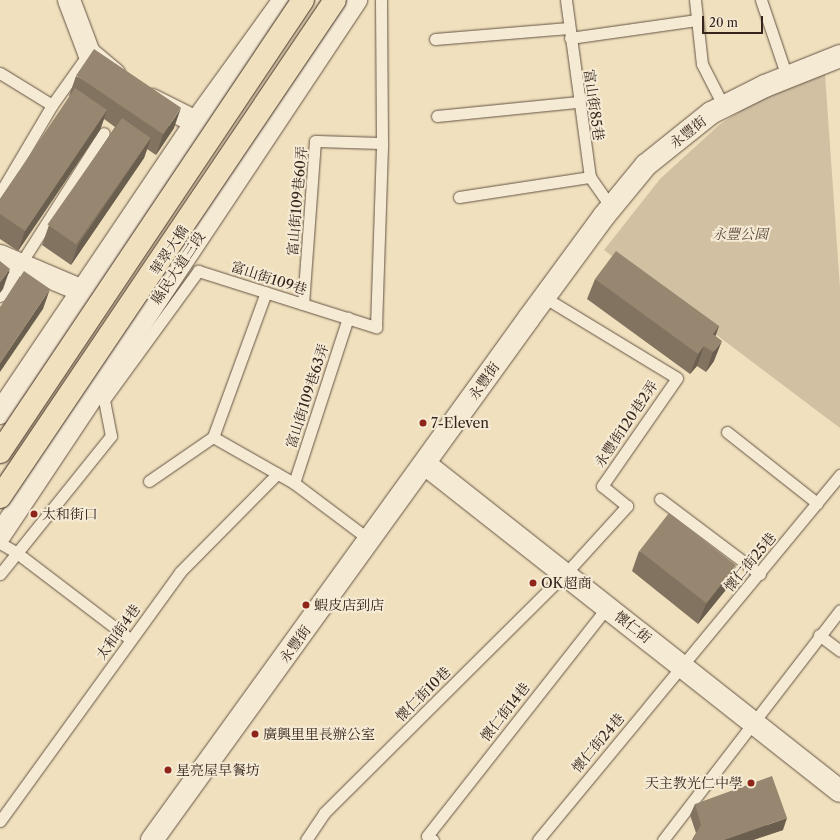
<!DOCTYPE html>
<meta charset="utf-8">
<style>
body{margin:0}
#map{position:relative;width:840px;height:840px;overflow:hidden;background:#f0e0bd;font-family:"Libre Caslon Text","Noto Serif TC",serif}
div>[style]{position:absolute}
.green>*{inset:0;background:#d1c0a2}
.roads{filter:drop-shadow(0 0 1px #655345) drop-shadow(0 0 1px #655345)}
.lane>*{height:11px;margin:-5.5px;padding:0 5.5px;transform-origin:5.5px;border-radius:5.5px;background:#f5ebd4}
.street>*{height:22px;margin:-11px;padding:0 11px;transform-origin:11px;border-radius:11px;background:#f5ebd4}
.secondary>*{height:22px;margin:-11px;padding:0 11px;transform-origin:11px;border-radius:11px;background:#f5ebd4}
.bridges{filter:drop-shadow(0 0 1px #37241d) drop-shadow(0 0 1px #37241d)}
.highway-bridge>*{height:22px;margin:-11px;padding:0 11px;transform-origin:11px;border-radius:11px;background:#f0e0bd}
.wall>*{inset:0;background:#827360}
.shaded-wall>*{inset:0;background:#6a5e4e}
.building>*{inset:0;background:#978670;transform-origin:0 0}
.dots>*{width:11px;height:11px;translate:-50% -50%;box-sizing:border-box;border:2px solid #f5ebd4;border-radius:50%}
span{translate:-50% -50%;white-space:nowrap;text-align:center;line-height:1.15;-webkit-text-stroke:4px #f5ebd4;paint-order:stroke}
.street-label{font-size:14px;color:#37241d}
.park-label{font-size:14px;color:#5e4b3e;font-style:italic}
.poi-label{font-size:14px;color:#37241d}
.left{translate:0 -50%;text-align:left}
.right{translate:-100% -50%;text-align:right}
.scale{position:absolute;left:702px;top:16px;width:61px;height:18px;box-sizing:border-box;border:2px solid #37241d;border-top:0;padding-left:5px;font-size:12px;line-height:14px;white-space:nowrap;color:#37241d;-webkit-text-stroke:3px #f5ebd4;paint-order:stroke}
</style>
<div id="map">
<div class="green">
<i style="clip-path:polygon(825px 74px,840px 288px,840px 428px,604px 250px,660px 179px,719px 125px,769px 92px)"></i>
</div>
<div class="roads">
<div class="lane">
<i style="left:566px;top:0;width:179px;rotate:82.3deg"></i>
<i style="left:590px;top:177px;width:37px;rotate:55deg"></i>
<i style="left:695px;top:0;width:64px;rotate:83.8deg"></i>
<i style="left:702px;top:64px;width:48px;rotate:62.9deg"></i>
<i style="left:761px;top:0;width:81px;rotate:71.3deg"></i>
<i style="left:570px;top:38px;width:128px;rotate:-8.1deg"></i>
<i style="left:435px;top:39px;width:134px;rotate:-4.7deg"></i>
<i style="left:0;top:73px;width:61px;rotate:31.6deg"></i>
<i style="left:437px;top:116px;width:142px;rotate:-5.7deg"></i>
<i style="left:0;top:193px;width:102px;rotate:-59.4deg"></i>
<i style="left:52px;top:105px;width:64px;rotate:-54.6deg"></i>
<i style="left:459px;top:197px;width:133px;rotate:-8.7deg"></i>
<i style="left:0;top:296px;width:193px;rotate:-57.5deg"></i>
<i style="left:303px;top:304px;width:163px;rotate:-85.8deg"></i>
<i style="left:315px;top:141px;width:67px;rotate:1.7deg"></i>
<i style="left:727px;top:432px;width:115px;rotate:38.3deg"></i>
<i style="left:213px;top:437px;width:93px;rotate:29.6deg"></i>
<i style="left:294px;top:483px;width:95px;rotate:36.9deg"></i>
<i style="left:149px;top:481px;width:78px;rotate:-34.5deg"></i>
<i style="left:213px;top:437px;width:154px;rotate:-69.9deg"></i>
<i style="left:294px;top:483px;width:174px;rotate:-71.9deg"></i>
<i style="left:660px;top:499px;width:125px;rotate:36.9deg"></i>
<i style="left:0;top:543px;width:20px;rotate:30deg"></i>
<i style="left:17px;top:553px;width:143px;rotate:37.3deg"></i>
<i style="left:0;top:574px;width:177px;rotate:-51.2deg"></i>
<i style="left:111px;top:436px;width:37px;rotate:-101deg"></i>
<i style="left:104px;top:400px;width:160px;rotate:-53.9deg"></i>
<i style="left:198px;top:271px;width:187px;rotate:17.5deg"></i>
<i style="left:376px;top:327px;width:184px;rotate:-88.1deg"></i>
<i style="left:382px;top:143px;width:143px;rotate:-90.4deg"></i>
<i style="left:819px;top:635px;width:26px;rotate:37deg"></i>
<i style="left:0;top:821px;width:307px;rotate:-54.1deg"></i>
<i style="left:180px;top:572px;width:138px;rotate:-45.3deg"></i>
<i style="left:306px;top:840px;width:32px;rotate:-56deg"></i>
<i style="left:324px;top:813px;width:341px;rotate:-44.8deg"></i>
<i style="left:566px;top:573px;width:91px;rotate:-47.7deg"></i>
<i style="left:627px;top:506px;width:32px;rotate:-141deg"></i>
<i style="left:602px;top:486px;width:131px;rotate:-55.2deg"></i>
<i style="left:677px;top:378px;width:156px;rotate:-148.7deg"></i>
<i style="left:433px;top:840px;width:7px;rotate:-146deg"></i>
<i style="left:427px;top:836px;width:291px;rotate:-51.8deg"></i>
<i style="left:538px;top:840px;width:474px;rotate:-50.4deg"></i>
<i style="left:663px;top:840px;width:290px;rotate:-52.4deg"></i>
</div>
<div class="street">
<i style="left:69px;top:0;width:57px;rotate:69.3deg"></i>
<i style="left:89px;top:53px;width:33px;rotate:40deg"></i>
<i style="left:152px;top:100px;width:49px;rotate:26.6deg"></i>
<i style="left:0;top:256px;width:90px;rotate:22.9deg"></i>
<i style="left:425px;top:464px;width:528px;rotate:38.24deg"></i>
<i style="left:152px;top:840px;width:644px;rotate:-54.16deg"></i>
<i style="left:529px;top:318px;width:127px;rotate:-53.7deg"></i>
<i style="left:604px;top:216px;width:66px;rotate:-50.5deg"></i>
<i style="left:646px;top:165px;width:83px;rotate:-38.7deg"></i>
<i style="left:711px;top:113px;width:60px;rotate:-26.6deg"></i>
<i style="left:765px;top:86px;width:81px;rotate:-21.8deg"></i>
</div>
<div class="secondary">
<i style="left:0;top:413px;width:351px;rotate:-56deg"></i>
<i style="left:196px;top:122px;width:150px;rotate:-54.2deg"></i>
<i style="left:0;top:535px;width:643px;rotate:-56.36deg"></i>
</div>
</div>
<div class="bridges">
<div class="highway-bridge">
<i style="left:0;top:452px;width:544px;rotate:-56.16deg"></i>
<i style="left:0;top:497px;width:599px;rotate:-56.02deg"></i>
</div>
</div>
<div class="wall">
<i style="clip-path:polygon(76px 76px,174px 128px,156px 155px,147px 149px,144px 158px,71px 265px,42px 245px,49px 225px,115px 127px,104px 119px,100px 130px,18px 251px,0 239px,0 199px,70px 97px,69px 96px)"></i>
<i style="clip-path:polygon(595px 279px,719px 326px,715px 336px,714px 361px,706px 372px,697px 366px,690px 374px,587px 299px)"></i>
<i style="clip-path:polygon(639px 551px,729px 586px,698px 624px,632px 571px)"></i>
<i style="clip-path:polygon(695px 804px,783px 830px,753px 840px,692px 840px,696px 833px,690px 815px)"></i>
</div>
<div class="shaded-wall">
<i style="clip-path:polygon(181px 108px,174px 128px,156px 155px,163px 135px)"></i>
<i style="clip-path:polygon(107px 110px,100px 130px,18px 251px,25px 231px)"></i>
<i style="clip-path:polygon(151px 138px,144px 158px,71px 265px,78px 245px)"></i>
<i style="clip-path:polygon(10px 269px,3px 289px,0 293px,0 282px)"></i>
<i style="clip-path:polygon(50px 289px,43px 309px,0 372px,0 363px)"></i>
<i style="clip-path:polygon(719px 326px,712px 346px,713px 334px)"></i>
<i style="clip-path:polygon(722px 341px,714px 361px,706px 372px,713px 352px)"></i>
<i style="clip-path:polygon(704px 346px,697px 366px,690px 374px,698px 354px)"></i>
<i style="clip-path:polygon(736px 566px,729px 586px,698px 624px,706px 604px)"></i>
<i style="clip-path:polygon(787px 818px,783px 830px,753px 840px,724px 840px)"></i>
</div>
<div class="building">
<i style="left:94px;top:49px;width:105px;height:32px;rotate:34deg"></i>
<i style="clip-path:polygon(75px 88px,107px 110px,25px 231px,0 214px,0 199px)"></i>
<i style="left:122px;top:118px;width:35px;height:130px;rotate:35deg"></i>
<i style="clip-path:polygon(616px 251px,719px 326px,713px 334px,722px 341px,713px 352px,704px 346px,698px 354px,595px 279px)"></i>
<i style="clip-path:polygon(0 261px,10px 269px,0 282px)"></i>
<i style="clip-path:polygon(24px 271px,50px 289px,0 363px,0 307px)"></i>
<i style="left:669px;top:513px;width:85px;height:48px;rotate:38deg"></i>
<i style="clip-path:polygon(772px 776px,787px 818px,724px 840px,694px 840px,693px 838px,701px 825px,695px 804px)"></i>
</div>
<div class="dots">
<i style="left:423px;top:423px;background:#8f2418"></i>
<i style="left:34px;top:514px;background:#8f2418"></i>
<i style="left:533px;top:583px;background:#8f2418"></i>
<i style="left:306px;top:605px;background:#8f2418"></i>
<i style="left:255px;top:734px;background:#8f2418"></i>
<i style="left:168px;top:770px;background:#8f2418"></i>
<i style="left:751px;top:783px;background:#8f2418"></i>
</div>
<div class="street-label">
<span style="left:594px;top:105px;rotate:82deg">富山街85巷</span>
<span style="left:688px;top:132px;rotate:-39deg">永豐街</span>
<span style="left:297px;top:201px;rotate:-85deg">富山街109巷60弄</span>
<span style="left:169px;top:250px;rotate:-56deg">華翠大橋</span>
<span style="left:178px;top:268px;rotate:-56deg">縣民大道三段</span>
<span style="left:269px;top:278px;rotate:18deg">富山街109巷</span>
<span style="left:484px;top:381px;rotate:-55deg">永豐街</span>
<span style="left:307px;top:396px;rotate:-72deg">富山街109巷63弄</span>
<span style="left:626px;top:424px;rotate:-56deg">永豐街120巷2弄</span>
<span style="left:750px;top:562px;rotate:-50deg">懷仁街25巷</span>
<span style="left:633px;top:627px;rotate:38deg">懷仁街</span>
<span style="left:118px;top:632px;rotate:-54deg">太和街4巷</span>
<span style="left:295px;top:644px;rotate:-54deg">永豐街</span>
<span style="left:423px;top:694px;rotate:-45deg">懷仁街10巷</span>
<span style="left:505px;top:712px;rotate:-52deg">懷仁街14巷</span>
<span style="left:598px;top:743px;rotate:-50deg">懷仁街24巷</span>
</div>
<div class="park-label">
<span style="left:740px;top:234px">永豐公園</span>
</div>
<div class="poi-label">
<span class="left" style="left:431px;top:423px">7-Eleven</span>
<span class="left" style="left:42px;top:514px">太和街口</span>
<span class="left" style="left:541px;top:583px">OK超商</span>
<span class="left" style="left:314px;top:605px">蝦皮店到店</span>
<span class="left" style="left:263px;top:734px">廣興里里長辦公室</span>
<span class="left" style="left:176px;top:770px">星亮屋早餐坊</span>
<span class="right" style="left:743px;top:783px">天主教光仁中學</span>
</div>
<div class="scale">20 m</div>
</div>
